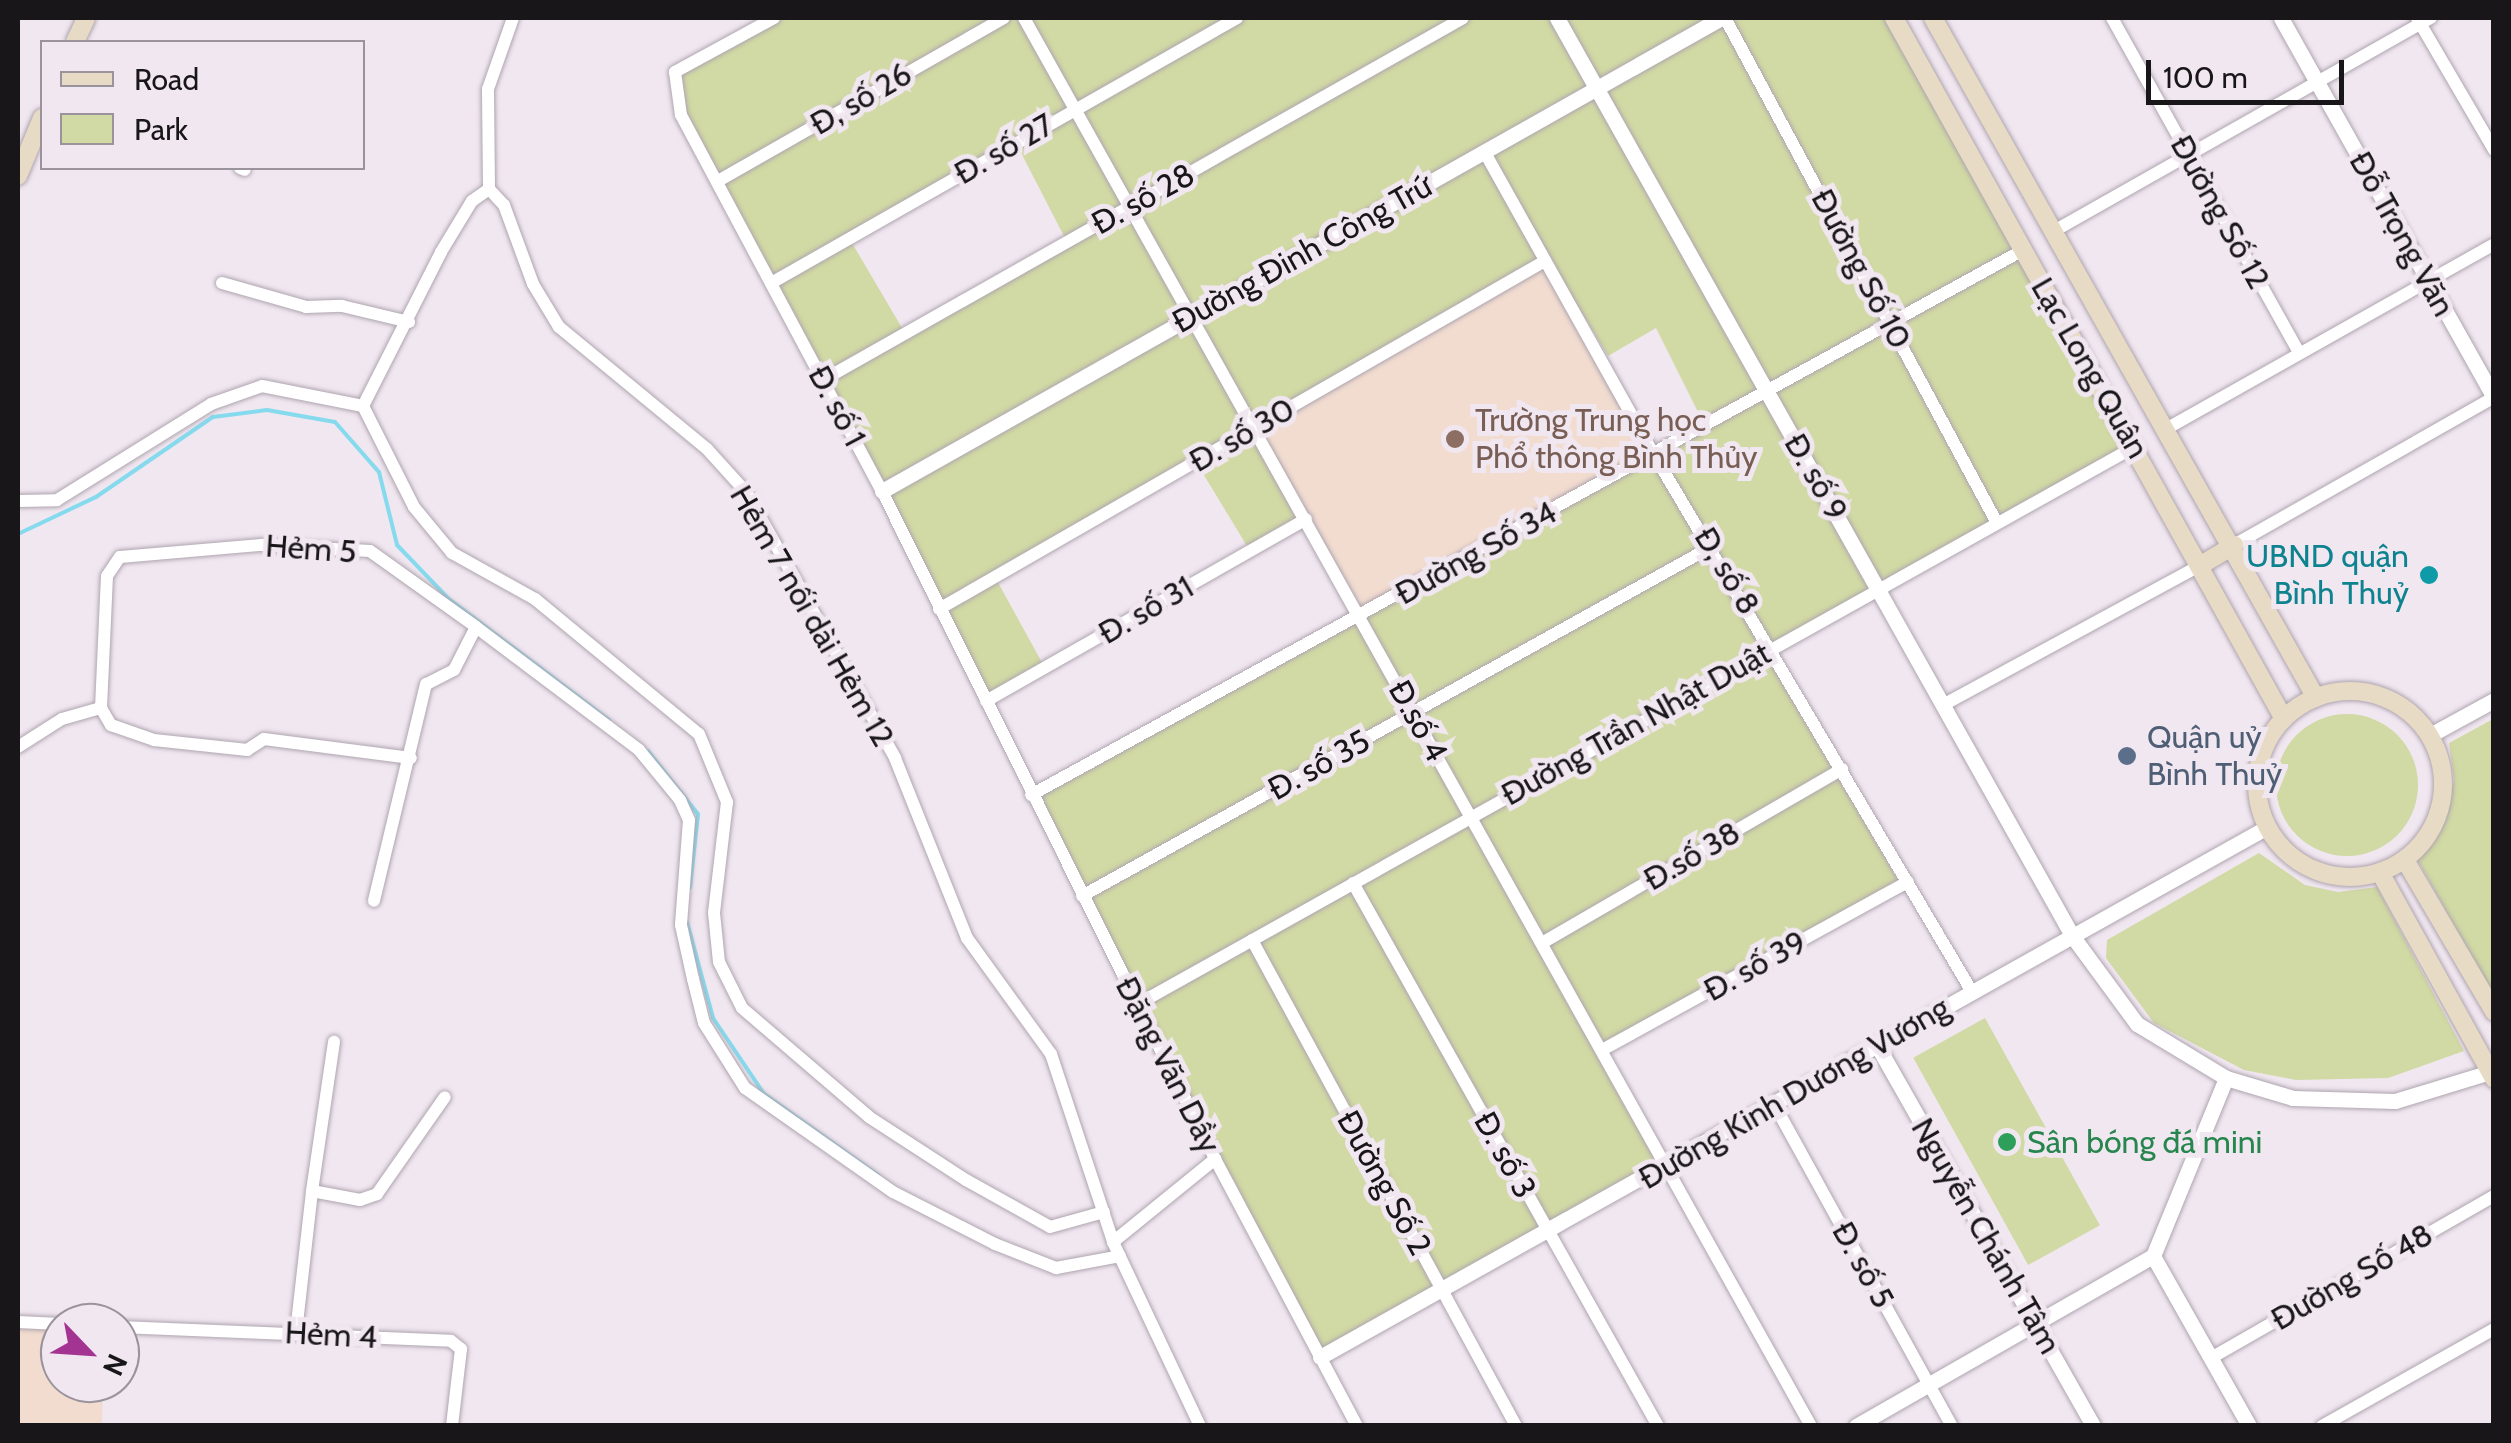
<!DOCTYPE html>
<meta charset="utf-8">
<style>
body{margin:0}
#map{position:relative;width:2511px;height:1443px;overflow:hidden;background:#f1e7f1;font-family:Cabin,sans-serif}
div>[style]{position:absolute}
.education>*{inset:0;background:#f2dcd0;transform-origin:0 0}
.green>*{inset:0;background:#d1d9a4;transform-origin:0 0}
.round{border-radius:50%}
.stream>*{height:4px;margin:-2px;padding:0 2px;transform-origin:2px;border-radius:2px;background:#86daed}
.roads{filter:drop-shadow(0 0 2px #aea5af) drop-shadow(0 0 2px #aea5af)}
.minor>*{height:12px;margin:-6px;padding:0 6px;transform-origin:6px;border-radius:6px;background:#fff}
.tertiary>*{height:15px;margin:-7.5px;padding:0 7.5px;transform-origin:7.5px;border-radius:7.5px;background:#fff}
.secondary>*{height:18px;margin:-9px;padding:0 9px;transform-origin:9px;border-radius:9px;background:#e7dbc5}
.secondary>.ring{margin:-9px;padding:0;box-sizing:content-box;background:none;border:18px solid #e7dbc5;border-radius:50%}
.dots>*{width:28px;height:28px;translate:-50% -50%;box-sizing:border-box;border:5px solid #f1e7f1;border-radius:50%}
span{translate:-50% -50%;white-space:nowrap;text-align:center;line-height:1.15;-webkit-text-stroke:10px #f1e7f1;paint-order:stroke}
.street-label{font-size:32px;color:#191619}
.education-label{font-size:32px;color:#785e54}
.left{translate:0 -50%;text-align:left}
.culture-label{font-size:32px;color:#0d838f}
.right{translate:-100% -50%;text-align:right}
.service-label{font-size:32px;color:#4e5e75}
.leisure-label{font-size:32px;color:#27864d}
.frame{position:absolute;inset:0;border:20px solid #191619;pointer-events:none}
.legend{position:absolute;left:40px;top:40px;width:325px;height:130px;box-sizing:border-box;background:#f1e7f1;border:2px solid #9b939b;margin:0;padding:12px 18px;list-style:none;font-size:30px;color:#191619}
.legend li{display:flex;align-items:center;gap:20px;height:50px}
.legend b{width:50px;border:2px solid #9b939b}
.north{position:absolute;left:40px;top:1303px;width:100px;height:100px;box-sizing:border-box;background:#f1e7f1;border:2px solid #9b939b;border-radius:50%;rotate:115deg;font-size:28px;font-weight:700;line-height:40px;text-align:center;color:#191619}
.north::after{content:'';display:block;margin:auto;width:35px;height:45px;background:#a33491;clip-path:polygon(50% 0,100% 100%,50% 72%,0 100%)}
.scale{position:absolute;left:2146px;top:60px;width:198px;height:45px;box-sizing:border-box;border:5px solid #191619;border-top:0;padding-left:12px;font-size:30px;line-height:35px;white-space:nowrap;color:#191619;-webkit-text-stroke:8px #f1e7f1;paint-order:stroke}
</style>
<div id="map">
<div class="education">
<i style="left:1546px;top:267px;width:211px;height:330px;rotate:60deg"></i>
<i style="clip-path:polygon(18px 1326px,60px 1328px,60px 1383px,103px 1383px,102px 1425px,18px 1425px)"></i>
</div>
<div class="green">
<i style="clip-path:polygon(evenodd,774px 18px,1894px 18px,2136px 446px,1773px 647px,1902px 881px,1601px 1046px,1668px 1167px,1320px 1357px,1031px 795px,1704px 424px,1656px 328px,1608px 356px,1506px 188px,1545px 261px,1254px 428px,1306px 519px,1250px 551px,1196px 462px,995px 577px,1045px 668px,986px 701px,681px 115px,675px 72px,774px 18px,1016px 143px,1067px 242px,905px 333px,849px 238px,1016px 143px)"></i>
<i class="round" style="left:2276px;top:714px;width:142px;height:142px"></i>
<i style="clip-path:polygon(2493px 719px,2493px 994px,2418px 861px,2447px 813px,2454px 780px,2449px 743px)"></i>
<i style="clip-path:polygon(2259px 853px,2305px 885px,2338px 892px,2377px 887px,2464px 1051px,2388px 1078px,2296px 1080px,2244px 1070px,2154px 1023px,2106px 958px,2107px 940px)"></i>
<i style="left:1985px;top:1018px;width:237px;height:82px;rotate:61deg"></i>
</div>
<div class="stream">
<i style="left:18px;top:534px;width:86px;rotate:-25.4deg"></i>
<i style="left:96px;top:497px;width:142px;rotate:-34.4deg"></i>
<i style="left:213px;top:417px;width:54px;rotate:-7.4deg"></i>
<i style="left:267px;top:410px;width:69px;rotate:10deg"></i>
<i style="left:335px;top:422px;width:67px;rotate:48.7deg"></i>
<i style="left:379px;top:472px;width:75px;rotate:76.1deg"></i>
<i style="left:397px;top:545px;width:75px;rotate:46.1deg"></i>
<i style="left:449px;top:599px;width:201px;rotate:37.1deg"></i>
<i style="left:648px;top:751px;width:80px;rotate:51.6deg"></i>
<i style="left:698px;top:814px;width:74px;rotate:96.2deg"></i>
<i style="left:687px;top:922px;width:99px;rotate:74.8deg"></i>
<i style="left:713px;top:1018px;width:92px;rotate:56.1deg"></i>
<i style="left:764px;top:1094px;width:140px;rotate:35.4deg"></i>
</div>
<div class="roads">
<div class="minor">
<i style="left:774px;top:18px;width:113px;rotate:151.4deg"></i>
<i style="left:675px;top:72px;width:43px;rotate:82.1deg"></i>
<i style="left:681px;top:115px;width:426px;rotate:61.9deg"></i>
<i style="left:882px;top:491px;width:746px;rotate:63.5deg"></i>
<i style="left:1215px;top:1159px;width:302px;rotate:62deg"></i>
<i style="left:1024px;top:18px;width:1613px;rotate:60.8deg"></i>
<i style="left:1725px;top:18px;width:571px;rotate:61.69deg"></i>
<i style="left:2112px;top:18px;width:384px;rotate:60.8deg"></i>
<i style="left:2417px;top:18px;width:153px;rotate:59.7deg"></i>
<i style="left:1484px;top:151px;width:346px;rotate:60.8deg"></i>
<i style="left:1653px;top:453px;width:624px;rotate:59.37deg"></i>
<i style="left:240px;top:168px;width:5px;rotate:22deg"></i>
<i style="left:718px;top:181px;width:329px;rotate:-29.7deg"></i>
<i style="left:489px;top:189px;width:100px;rotate:-90.6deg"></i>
<i style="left:488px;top:89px;width:75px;rotate:-70.6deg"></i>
<i style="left:2054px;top:231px;width:433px;rotate:-29.5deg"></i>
<i style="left:773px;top:282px;width:534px;rotate:-29.64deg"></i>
<i style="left:222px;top:283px;width:87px;rotate:15.9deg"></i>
<i style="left:306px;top:307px;width:36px;rotate:-2deg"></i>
<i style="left:342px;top:306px;width:69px;rotate:13.4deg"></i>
<i style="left:823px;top:380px;width:735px;rotate:-29.49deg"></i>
<i style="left:363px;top:406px;width:113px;rotate:63.2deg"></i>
<i style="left:414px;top:507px;width:60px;rotate:50.4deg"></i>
<i style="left:452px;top:553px;width:95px;rotate:29deg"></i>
<i style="left:535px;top:599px;width:212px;rotate:39.5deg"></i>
<i style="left:699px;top:734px;width:74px;rotate:67.6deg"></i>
<i style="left:727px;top:802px;width:112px;rotate:96.7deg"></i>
<i style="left:714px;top:913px;width:49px;rotate:84.2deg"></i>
<i style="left:719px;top:962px;width:51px;rotate:63.4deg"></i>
<i style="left:742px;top:1008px;width:167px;rotate:40.6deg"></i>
<i style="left:869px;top:1117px;width:116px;rotate:33deg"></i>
<i style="left:966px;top:1180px;width:96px;rotate:29.2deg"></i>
<i style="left:1050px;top:1227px;width:56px;rotate:-15.5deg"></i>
<i style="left:2166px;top:429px;width:377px;rotate:-29.4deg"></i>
<i style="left:18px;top:501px;width:39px;rotate:-1deg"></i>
<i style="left:57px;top:500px;width:181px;rotate:-31.9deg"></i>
<i style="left:211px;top:404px;width:54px;rotate:-19.4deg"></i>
<i style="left:262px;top:386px;width:103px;rotate:11.2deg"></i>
<i style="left:363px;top:406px;width:173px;rotate:-63.1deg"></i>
<i style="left:441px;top:252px;width:60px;rotate:-58.7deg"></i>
<i style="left:472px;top:201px;width:21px;rotate:-35deg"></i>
<i style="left:489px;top:189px;width:22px;rotate:47deg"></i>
<i style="left:504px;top:205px;width:84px;rotate:69.8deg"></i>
<i style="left:533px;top:284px;width:50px;rotate:58.8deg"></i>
<i style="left:559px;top:327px;width:192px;rotate:39.5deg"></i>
<i style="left:707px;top:449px;width:58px;rotate:47.8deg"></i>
<i style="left:746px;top:492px;width:305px;rotate:60.7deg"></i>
<i style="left:895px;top:758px;width:194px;rotate:68.2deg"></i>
<i style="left:967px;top:938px;width:143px;rotate:54.1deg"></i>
<i style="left:1051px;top:1054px;width:198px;rotate:71.7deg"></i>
<i style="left:2234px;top:545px;width:298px;rotate:-29.6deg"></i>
<i style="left:939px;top:609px;width:699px;rotate:-29.87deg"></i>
<i style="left:476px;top:627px;width:204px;rotate:37deg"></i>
<i style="left:639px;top:750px;width:65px;rotate:50.6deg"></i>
<i style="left:680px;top:800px;width:22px;rotate:66deg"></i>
<i style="left:689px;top:820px;width:105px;rotate:94.4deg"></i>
<i style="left:681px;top:925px;width:55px;rotate:77.5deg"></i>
<i style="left:693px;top:979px;width:45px;rotate:76deg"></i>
<i style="left:704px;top:1023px;width:77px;rotate:57.8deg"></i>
<i style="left:745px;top:1088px;width:181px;rotate:35.1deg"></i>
<i style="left:893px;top:1192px;width:114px;rotate:27deg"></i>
<i style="left:995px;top:1244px;width:66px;rotate:21.5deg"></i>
<i style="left:1056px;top:1268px;width:65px;rotate:-10.6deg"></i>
<i style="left:986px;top:701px;width:368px;rotate:-29.6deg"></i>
<i style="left:1943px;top:705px;width:294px;rotate:-28.5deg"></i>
<i style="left:101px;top:708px;width:20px;rotate:60deg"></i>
<i style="left:111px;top:725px;width:46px;rotate:19.2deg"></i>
<i style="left:154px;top:740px;width:94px;rotate:6.1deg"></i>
<i style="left:247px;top:750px;width:20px;rotate:-33deg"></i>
<i style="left:264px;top:739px;width:148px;rotate:7.4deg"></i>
<i style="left:18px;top:747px;width:52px;rotate:-32.5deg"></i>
<i style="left:62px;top:719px;width:41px;rotate:-15.8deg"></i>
<i style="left:101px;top:708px;width:132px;rotate:-87.4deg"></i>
<i style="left:107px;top:576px;width:23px;rotate:-56deg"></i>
<i style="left:120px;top:557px;width:142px;rotate:-4.9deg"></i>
<i style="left:261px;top:545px;width:109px;rotate:3.2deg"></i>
<i style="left:370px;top:551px;width:130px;rotate:35.6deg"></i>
<i style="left:476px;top:627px;width:48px;rotate:117.1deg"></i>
<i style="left:454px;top:670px;width:31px;rotate:153deg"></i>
<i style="left:426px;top:684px;width:223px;rotate:103.5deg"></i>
<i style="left:1031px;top:795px;width:1132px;rotate:-28.78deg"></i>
<i style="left:1353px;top:883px;width:623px;rotate:60.68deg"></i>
<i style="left:1082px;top:896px;width:722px;rotate:-29.02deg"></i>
<i style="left:1252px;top:940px;width:553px;rotate:61.49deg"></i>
<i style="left:1542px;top:943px;width:347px;rotate:-30.1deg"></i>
<i style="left:1138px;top:1004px;width:1143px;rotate:-29.21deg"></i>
<i style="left:1602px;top:1050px;width:349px;rotate:-28.8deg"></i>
<i style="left:1774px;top:1104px;width:368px;rotate:61.1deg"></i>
<i style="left:312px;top:1191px;width:151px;rotate:-81.6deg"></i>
<i style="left:18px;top:1322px;width:42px;rotate:2.7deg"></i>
<i style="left:120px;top:1327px;width:331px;rotate:2.4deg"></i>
<i style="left:451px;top:1341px;width:13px;rotate:39deg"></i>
<i style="left:461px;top:1349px;width:78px;rotate:96.7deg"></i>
<i style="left:296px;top:1332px;width:142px;rotate:-83.5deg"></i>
<i style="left:312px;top:1191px;width:49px;rotate:10.6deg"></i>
<i style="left:360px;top:1200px;width:18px;rotate:-19deg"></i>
<i style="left:377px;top:1194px;width:118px;rotate:-55deg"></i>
<i style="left:2211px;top:1358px;width:326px;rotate:-29.8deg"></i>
<i style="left:1200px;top:1426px;width:204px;rotate:-115.3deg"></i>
<i style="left:1113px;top:1242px;width:132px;rotate:-39.1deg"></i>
<i style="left:2322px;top:1426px;width:197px;rotate:-29.4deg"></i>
</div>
<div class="tertiary">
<i style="left:1557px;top:18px;width:1054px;rotate:60.69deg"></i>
<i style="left:2073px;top:937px;width:108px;rotate:53.7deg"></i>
<i style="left:2137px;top:1024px;width:104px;rotate:31.2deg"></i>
<i style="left:2226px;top:1078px;width:70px;rotate:16.6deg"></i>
<i style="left:2293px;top:1098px;width:102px;rotate:1.7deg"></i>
<i style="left:2395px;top:1101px;width:99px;rotate:-17deg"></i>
<i style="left:2281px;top:18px;width:436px;rotate:60.7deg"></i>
<i style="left:882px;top:491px;width:963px;rotate:-29.41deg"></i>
<i style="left:2430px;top:735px;width:73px;rotate:-28.7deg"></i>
<i style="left:1878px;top:1047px;width:436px;rotate:60.4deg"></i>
<i style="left:2226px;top:1078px;width:192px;rotate:112.3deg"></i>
<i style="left:2153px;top:1256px;width:195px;rotate:60.5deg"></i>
<i style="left:1320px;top:1357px;width:1085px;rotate:-29.23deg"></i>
<i style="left:1856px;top:1426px;width:342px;rotate:-29.8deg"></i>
</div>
<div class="secondary">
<i style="left:1894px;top:18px;width:802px;rotate:60.91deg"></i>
<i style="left:1933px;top:18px;width:780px;rotate:60.61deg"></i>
<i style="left:75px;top:42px;width:26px;rotate:-65deg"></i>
<i style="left:18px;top:176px;width:63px;rotate:-67.5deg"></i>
<i style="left:2201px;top:565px;width:39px;rotate:-31deg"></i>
<i class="ring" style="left:2257px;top:691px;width:168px;height:168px"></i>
<i style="left:2405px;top:860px;width:176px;rotate:59.6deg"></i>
<i style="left:2381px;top:874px;width:234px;rotate:61.1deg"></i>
</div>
</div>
<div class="dots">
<i style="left:1455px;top:439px;background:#8d6e63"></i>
<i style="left:2429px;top:575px;background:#0f9aa8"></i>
<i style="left:2127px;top:756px;background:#5c6f8a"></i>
<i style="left:2007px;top:1142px;background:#2e9e5b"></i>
</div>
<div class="street-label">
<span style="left:861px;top:99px;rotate:-30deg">Đ, số 26</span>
<span style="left:1004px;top:149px;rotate:-30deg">Đ. số 27</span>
<span style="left:1143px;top:199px;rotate:-29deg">Đ. số 28</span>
<span style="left:2220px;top:212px;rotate:61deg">Đường Số 12</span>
<span style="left:2402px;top:234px;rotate:61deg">Đỗ Trọng Văn</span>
<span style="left:1302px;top:254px;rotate:-29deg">Đường Đinh Công Trứ</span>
<span style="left:1861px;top:269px;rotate:62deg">Đường Số 10</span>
<span style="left:2090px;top:368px;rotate:60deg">Lạc Long Quân</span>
<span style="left:837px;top:406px;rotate:62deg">Đ. số 1</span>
<span style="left:1242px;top:435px;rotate:-30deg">Đ. số 30</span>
<span style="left:1816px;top:477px;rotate:60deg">Đ. số 9</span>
<span style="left:311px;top:549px;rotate:4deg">Hẻm 5</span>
<span style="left:1476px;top:553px;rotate:-29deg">Đường Số 34</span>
<span style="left:1727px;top:571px;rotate:59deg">Đ, số 8</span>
<span style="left:1146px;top:610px;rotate:-30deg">Đ. số 31</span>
<span style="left:812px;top:616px;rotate:60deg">Hẻm 7 nối dài Hẻm 12</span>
<span style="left:1418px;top:721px;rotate:61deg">Đ.số 4</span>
<span style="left:1636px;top:724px;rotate:-29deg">Đường Trần Nhật Duật</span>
<span style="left:1319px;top:765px;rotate:-29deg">Đ. số 35</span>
<span style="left:1692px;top:856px;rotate:-30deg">Đ.số 38</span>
<span style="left:1755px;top:966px;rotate:-29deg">Đ. số 39</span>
<span style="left:1168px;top:1065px;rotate:63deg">Đặng Văn Dầy</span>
<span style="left:1794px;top:1093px;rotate:-30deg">Đường Kinh Dương Vương</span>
<span style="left:1505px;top:1155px;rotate:61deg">Đ. số 3</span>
<span style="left:1384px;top:1183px;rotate:61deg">Đường Số 2</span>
<span style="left:1986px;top:1236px;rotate:60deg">Nguyễn Chánh Tâm</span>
<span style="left:1863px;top:1265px;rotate:61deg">Đ. số 5</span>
<span style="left:2352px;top:1277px;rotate:-30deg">Đường Số 48</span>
<span style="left:331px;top:1335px;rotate:3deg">Hẻm 4</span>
</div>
<div class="education-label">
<span class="left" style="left:1475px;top:439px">Trường Trung học<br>Phổ thông Bình Thủy</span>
</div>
<div class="culture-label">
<span class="right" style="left:2409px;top:575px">UBND quận<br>Bình Thuỷ</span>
</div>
<div class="service-label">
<span class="left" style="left:2147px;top:756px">Quận uỷ<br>Bình Thuỷ</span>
</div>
<div class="leisure-label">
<span class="left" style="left:2027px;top:1142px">Sân bóng đá mini</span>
</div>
<div class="frame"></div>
<ul class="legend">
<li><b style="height:12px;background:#e7dbc5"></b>Road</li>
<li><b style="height:28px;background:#d1d9a4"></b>Park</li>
</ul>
<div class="north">N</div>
<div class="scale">100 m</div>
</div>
